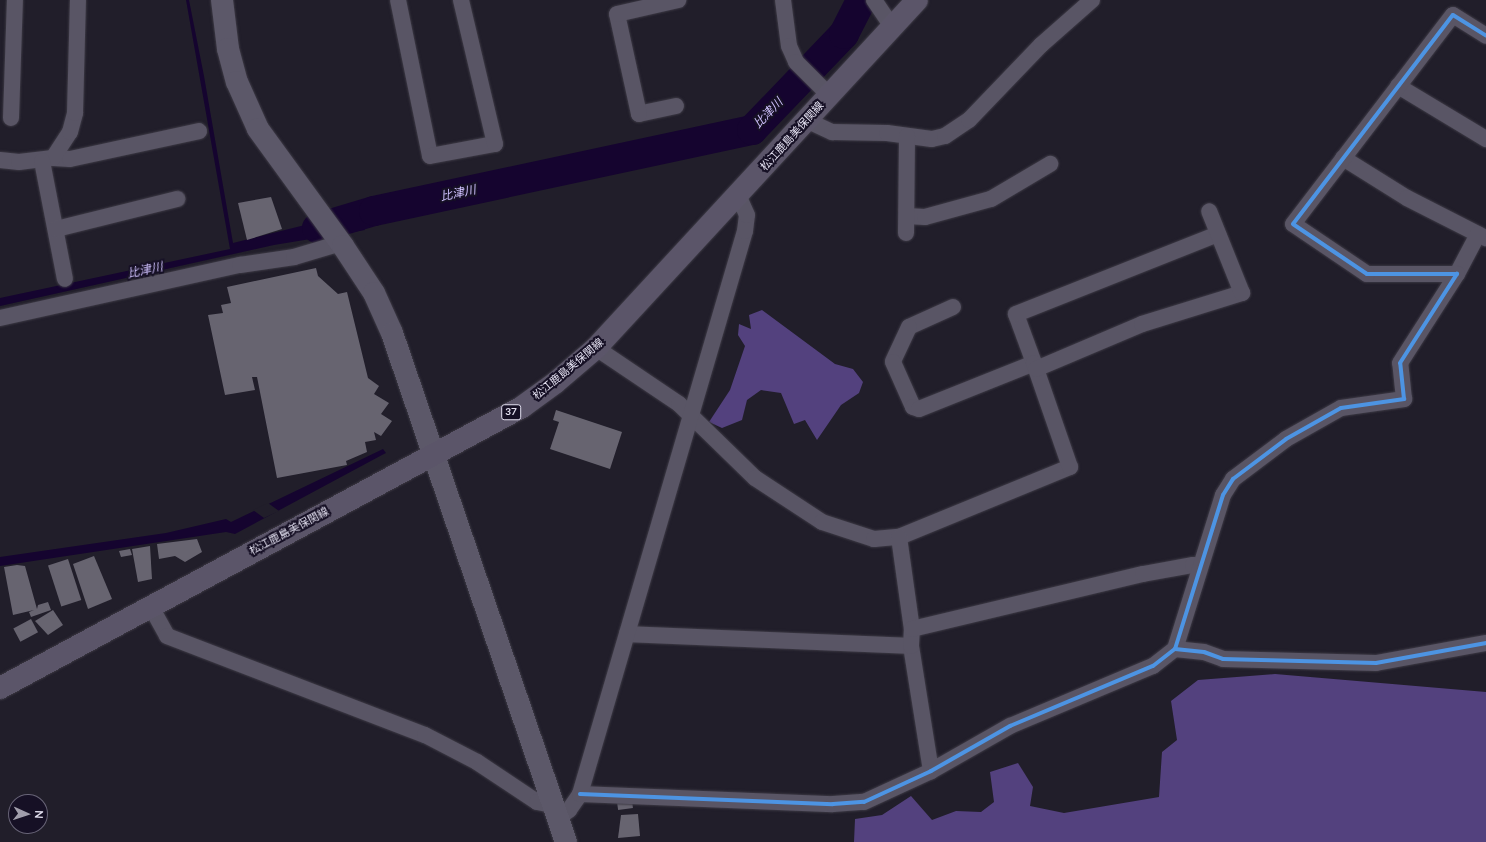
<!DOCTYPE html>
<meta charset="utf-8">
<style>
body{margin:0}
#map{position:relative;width:1486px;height:842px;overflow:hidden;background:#211e2a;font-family:Lato,"Noto Sans JP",sans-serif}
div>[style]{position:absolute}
.forest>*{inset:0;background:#53417e}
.water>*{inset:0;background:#15042f}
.pier>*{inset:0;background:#211e2a}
.river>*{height:30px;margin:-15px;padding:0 15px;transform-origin:15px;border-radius:15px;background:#15042f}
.building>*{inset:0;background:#676470;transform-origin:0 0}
.roads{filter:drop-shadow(0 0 1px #3d3a45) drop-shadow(0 0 1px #3d3a45)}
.street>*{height:16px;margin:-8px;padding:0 8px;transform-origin:8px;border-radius:8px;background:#595565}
.secondary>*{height:22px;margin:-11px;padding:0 11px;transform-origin:11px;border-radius:11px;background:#5c5869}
.primary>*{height:22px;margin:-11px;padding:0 11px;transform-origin:11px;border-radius:11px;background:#5b5569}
.cycleway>*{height:4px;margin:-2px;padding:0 2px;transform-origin:2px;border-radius:2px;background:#4d94e3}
span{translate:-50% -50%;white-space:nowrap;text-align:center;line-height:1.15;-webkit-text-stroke:4px #161025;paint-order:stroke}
.shield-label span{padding:1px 3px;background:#161025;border:1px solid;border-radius:3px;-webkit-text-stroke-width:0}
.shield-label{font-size:10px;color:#e4e1f1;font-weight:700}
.street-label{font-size:11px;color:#e4e1f1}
.water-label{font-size:12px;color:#cfc1fd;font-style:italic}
.north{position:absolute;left:8px;top:794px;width:40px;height:40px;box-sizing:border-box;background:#161025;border:1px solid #686477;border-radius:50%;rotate:93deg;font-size:11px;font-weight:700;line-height:16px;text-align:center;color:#e4e1f1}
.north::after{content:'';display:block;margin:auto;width:14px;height:18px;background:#a09dab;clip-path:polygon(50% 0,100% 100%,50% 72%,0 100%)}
</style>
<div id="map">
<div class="forest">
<i style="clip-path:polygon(762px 310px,835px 364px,853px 369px,863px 382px,859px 393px,841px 405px,817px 440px,805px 420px,794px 424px,781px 393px,761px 390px,747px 400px,742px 420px,722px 428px,709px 422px,730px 390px,745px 346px,738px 335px,739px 324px,751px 329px,749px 315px)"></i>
<i style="clip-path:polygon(1275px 674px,1486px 692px,1486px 842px,854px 842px,855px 819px,882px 815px,911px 796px,932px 820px,956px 811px,981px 812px,994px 802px,990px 772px,1018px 763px,1033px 787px,1030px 806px,1064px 813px,1159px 797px,1162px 752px,1177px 740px,1171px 701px,1198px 680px)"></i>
</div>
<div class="water">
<i style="clip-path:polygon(186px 0,189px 0,204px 76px,233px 243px,353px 213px,365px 230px,274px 245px,0 306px,0 298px,230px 249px)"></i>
<i style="clip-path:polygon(383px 449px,386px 453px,382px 455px,235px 534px,226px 532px,0 566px,0 557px,166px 533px,226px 519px,231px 522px)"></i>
</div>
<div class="pier">
<i style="clip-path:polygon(268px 503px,279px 511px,264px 518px,253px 510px)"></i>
</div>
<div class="river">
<i style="left:317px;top:228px;width:59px;rotate:-16.6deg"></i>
<i style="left:374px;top:211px;width:387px;rotate:-12.1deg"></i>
<i style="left:752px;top:130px;width:133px;rotate:-46.2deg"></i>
<i style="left:844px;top:34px;width:38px;rotate:-63deg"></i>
</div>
<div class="building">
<i style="clip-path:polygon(271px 197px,282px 229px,247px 240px,238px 203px)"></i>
<i style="clip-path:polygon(316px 268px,318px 276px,338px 294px,347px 292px,368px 378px,379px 386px,374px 394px,389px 403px,381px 414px,392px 421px,381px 436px,374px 432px,376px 440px,365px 442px,367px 452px,346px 461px,347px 465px,277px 478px,257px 377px,252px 377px,255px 390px,225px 395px,208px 315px,223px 313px,221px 305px,231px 303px,227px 287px)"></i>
<i style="clip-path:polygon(556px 410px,622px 432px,610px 469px,550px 449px,559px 422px,553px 420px)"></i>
<i style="clip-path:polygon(197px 539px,202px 552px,185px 562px,175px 556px,159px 559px,157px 544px)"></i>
<i style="clip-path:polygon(150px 546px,152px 579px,138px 582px,132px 549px)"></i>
<i style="clip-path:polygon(130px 549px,132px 555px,121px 557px,119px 551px)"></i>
<i style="clip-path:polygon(94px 556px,112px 599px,88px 609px,73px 564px)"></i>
<i style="left:68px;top:559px;width:43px;height:21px;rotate:72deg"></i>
<i style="clip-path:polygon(17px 565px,25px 566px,37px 609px,38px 605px,48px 602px,51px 610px,31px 617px,29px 612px,34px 610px,13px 615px,4px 567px)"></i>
<i style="clip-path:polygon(53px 610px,63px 625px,48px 635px,35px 621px)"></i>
<i style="left:31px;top:619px;width:15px;height:20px;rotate:62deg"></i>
<i style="left:632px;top:801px;width:7px;height:15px;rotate:82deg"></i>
<i style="clip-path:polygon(638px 814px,640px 836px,618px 838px,621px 815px)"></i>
</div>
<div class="roads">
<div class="street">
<i style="left:398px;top:0;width:159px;rotate:78.4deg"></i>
<i style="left:430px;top:156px;width:66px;rotate:-10.5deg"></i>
<i style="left:495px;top:144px;width:148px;rotate:-103.3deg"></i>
<i style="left:783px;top:0;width:46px;rotate:82.6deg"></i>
<i style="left:789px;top:46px;width:17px;rotate:66deg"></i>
<i style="left:796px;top:62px;width:47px;rotate:45deg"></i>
<i style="left:874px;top:0;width:32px;rotate:56deg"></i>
<i style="left:1398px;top:86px;width:103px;rotate:31.1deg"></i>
<i style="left:676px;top:106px;width:38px;rotate:168deg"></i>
<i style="left:639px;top:114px;width:102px;rotate:-102.4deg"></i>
<i style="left:617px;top:14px;width:63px;rotate:-12.9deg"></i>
<i style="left:11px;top:118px;width:118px;rotate:-88.1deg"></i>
<i style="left:806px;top:120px;width:29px;rotate:25deg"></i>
<i style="left:832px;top:132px;width:55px;rotate:1deg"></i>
<i style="left:887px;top:133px;width:45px;rotate:7.6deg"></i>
<i style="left:932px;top:139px;width:13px;rotate:-13deg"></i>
<i style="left:945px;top:136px;width:29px;rotate:-34deg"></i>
<i style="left:969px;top:120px;width:104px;rotate:-46.2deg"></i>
<i style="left:1041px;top:45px;width:68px;rotate:-41.4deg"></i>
<i style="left:53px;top:158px;width:17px;rotate:3deg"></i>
<i style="left:70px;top:159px;width:132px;rotate:-12.2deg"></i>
<i style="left:1343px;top:158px;width:75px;rotate:32deg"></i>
<i style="left:1407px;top:198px;width:89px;rotate:26.9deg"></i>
<i style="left:0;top:160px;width:19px;rotate:6deg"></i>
<i style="left:19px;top:162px;width:34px;rotate:-7deg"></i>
<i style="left:53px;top:158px;width:31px;rotate:-57deg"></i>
<i style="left:70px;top:132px;width:20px;rotate:-75deg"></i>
<i style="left:75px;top:113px;width:113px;rotate:-88.5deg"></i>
<i style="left:42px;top:161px;width:120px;rotate:79deg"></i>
<i style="left:907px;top:216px;width:18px;rotate:3deg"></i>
<i style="left:925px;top:217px;width:68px;rotate:-15.3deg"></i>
<i style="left:991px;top:199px;width:69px;rotate:-30.7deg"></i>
<i style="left:56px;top:229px;width:125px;rotate:-13.9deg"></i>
<i style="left:906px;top:233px;width:97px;rotate:-89.4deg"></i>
<i style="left:1457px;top:274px;width:45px;rotate:-62.3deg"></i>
<i style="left:953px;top:307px;width:48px;rotate:155.6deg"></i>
<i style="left:909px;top:327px;width:38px;rotate:115deg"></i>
<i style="left:893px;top:362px;width:49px;rotate:66deg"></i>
<i style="left:913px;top:407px;width:6px;rotate:18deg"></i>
<i style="left:919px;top:409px;width:124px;rotate:-21.8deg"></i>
<i style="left:1034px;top:363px;width:52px;rotate:-110.2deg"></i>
<i style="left:1016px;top:314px;width:217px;rotate:-21.6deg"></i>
<i style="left:0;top:318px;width:246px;rotate:-12.5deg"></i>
<i style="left:240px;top:265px;width:55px;rotate:-8.4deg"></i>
<i style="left:294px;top:257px;width:49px;rotate:-16.6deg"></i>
<i style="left:596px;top:348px;width:100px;rotate:34deg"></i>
<i style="left:679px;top:404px;width:106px;rotate:44.2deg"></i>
<i style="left:755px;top:478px;width:80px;rotate:33.3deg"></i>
<i style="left:822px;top:522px;width:55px;rotate:18.1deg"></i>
<i style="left:874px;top:539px;width:25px;rotate:-5deg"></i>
<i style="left:899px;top:537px;width:185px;rotate:-22.3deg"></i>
<i style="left:1070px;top:467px;width:110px;rotate:-109.1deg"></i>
<i style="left:1036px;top:369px;width:115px;rotate:-23deg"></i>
<i style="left:1142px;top:324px;width:105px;rotate:-17.2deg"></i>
<i style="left:1242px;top:293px;width:88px;rotate:-111.9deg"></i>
<i style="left:899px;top:537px;width:93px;rotate:82deg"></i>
<i style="left:150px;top:605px;width:35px;rotate:61deg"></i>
<i style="left:167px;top:636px;width:276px;rotate:21deg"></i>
<i style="left:425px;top:735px;width:59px;rotate:27.4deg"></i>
<i style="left:477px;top:762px;width:72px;rotate:33.7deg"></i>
<i style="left:537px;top:802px;width:16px;rotate:11deg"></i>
<i style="left:627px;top:634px;width:284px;rotate:2.4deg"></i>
<i style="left:911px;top:646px;width:127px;rotate:80.9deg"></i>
<i style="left:911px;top:646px;width:17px;rotate:-87deg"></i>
<i style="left:912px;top:629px;width:237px;rotate:-13.4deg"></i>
<i style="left:1143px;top:574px;width:51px;rotate:-10.2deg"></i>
<i style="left:1193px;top:565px;width:7px;rotate:16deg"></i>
<i style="left:1175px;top:649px;width:161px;rotate:-72.7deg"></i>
<i style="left:1223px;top:495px;width:19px;rotate:-58deg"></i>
<i style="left:1233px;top:479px;width:66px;rotate:-37deg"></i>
<i style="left:1286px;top:439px;width:63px;rotate:-29.4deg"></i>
<i style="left:1341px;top:408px;width:64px;rotate:-8.1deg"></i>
<i style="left:1404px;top:399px;width:36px;rotate:-96deg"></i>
<i style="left:1400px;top:363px;width:106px;rotate:-57.4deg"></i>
<i style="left:1457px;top:274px;width:90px;rotate:180deg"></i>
<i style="left:1367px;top:274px;width:89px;rotate:-146deg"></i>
<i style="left:1293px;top:224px;width:263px;rotate:-52.6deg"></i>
<i style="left:1453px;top:15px;width:39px;rotate:32deg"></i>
<i style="left:580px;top:794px;width:253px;rotate:2.3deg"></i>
<i style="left:833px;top:804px;width:31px;rotate:-4deg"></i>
<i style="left:864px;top:802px;width:74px;rotate:-24.8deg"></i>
<i style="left:931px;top:771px;width:91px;rotate:-29.7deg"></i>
<i style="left:1010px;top:726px;width:155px;rotate:-22.8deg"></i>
<i style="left:1153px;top:666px;width:28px;rotate:-38deg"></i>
<i style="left:1175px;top:649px;width:29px;rotate:6deg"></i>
<i style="left:1204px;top:652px;width:20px;rotate:20deg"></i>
<i style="left:1223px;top:659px;width:153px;rotate:1.5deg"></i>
<i style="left:1376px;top:663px;width:112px;rotate:-10.3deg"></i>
<i style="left:558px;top:818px;width:14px;rotate:-36deg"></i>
<i style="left:569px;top:810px;width:19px;rotate:-55deg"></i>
<i style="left:580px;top:794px;width:587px;rotate:-73.67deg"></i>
<i style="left:745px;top:231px;width:16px;rotate:-83deg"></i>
<i style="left:747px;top:215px;width:22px;rotate:-114deg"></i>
</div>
<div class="secondary">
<i style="left:222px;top:0;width:49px;rotate:83deg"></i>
<i style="left:228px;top:49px;width:34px;rotate:75deg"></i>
<i style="left:237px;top:82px;width:51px;rotate:65.9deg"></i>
<i style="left:258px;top:129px;width:145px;rotate:54deg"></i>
<i style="left:343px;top:246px;width:56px;rotate:56.6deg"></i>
<i style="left:374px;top:293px;width:44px;rotate:65.8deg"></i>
<i style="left:392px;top:333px;width:538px;rotate:71.13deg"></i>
</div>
<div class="primary">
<i style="left:0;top:688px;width:593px;rotate:-28.29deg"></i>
<i style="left:522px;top:407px;width:41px;rotate:-36deg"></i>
<i style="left:555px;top:383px;width:54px;rotate:-40.5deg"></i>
<i style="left:596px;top:348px;width:473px;rotate:-47.3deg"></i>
</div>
</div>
<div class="cycleway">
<i style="left:1175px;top:649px;width:161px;rotate:-72.7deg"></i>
<i style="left:1223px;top:495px;width:19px;rotate:-58deg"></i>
<i style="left:1233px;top:479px;width:66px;rotate:-37deg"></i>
<i style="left:1286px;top:439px;width:63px;rotate:-29.4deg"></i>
<i style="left:1341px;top:408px;width:64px;rotate:-8.1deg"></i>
<i style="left:1404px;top:399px;width:36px;rotate:-96deg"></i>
<i style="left:1400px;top:363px;width:106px;rotate:-57.4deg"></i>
<i style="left:1457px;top:274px;width:90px;rotate:180deg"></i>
<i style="left:1367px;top:274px;width:89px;rotate:-146deg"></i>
<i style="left:1293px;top:224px;width:263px;rotate:-52.6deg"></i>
<i style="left:1453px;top:15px;width:39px;rotate:32deg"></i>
<i style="left:580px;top:794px;width:253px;rotate:2.3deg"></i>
<i style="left:833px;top:804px;width:31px;rotate:-4deg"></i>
<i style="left:864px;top:802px;width:74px;rotate:-24.8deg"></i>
<i style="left:931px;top:771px;width:91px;rotate:-29.7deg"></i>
<i style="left:1010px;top:726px;width:155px;rotate:-22.8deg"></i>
<i style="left:1153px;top:666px;width:28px;rotate:-38deg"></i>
<i style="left:1175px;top:649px;width:29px;rotate:6deg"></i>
<i style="left:1204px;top:652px;width:20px;rotate:20deg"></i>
<i style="left:1223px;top:659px;width:153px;rotate:1.5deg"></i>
<i style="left:1376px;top:663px;width:112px;rotate:-10.3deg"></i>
</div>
<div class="shield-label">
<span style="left:511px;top:412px">37</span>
</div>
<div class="street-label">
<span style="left:792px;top:136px;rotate:-48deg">松江鹿島美保関線</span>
<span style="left:568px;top:369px;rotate:-40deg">松江鹿島美保関線</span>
<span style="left:289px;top:531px;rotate:-28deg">松江鹿島美保関線</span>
</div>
<div class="water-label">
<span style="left:768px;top:113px;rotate:-46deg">比津川</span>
<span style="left:458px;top:193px;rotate:-12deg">比津川</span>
<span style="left:145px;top:270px;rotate:-12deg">比津川</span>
</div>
<div class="north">N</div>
</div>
